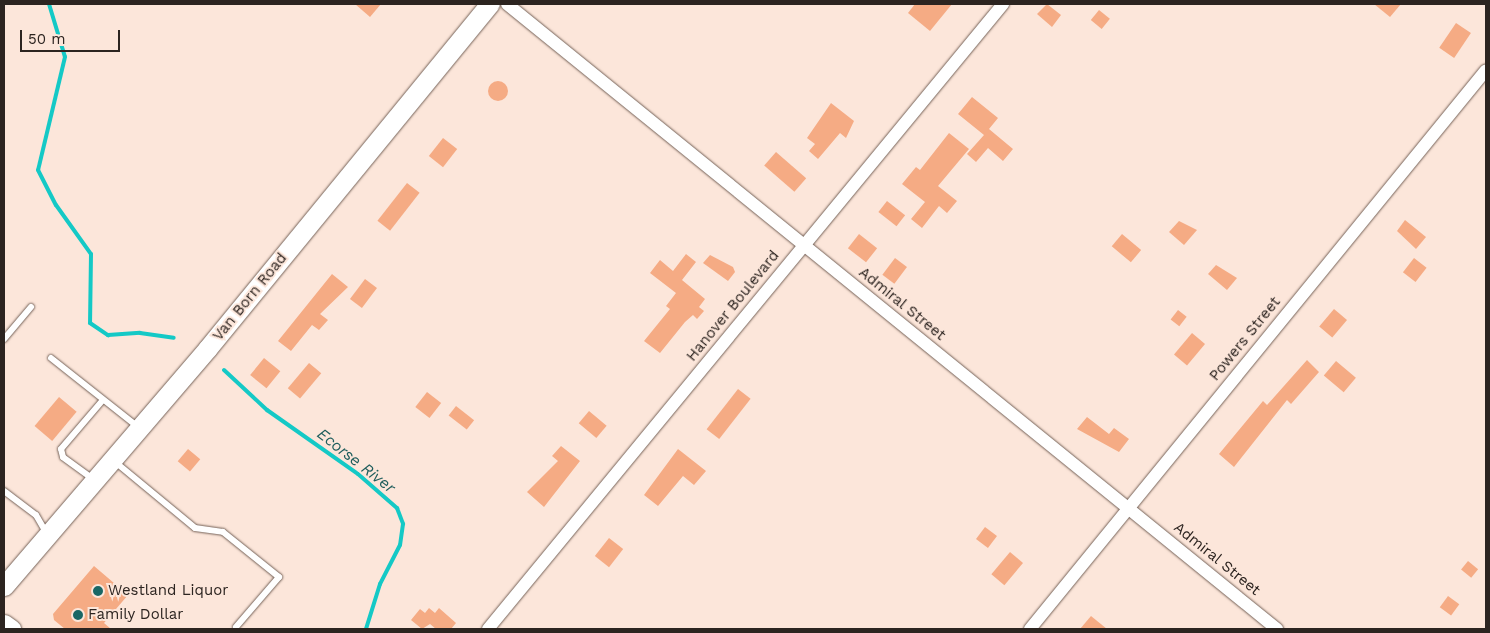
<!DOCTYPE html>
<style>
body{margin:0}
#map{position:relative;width:1490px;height:633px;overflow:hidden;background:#fce6da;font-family:"Work Sans",sans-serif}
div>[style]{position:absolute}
.stream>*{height:4px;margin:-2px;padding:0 2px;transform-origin:2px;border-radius:2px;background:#14c9c6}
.building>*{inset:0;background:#f5ab84;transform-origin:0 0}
.round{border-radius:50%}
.roads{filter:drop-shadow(0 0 1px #756258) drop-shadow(0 0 1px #756258)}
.lane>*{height:6px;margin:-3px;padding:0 3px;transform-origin:3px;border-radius:3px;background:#fff}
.street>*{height:12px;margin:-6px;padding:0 6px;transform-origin:6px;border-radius:6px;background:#fff}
.secondary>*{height:19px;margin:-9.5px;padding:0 9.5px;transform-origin:9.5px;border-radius:9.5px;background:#fff}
.dots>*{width:14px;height:14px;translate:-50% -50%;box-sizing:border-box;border:2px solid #fce6da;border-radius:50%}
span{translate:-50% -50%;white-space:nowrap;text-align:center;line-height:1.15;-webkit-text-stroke:4px #fce6da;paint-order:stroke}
.street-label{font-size:15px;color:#2c2420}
.poi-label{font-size:15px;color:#2c2420}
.left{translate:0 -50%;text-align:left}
.water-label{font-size:16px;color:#1e5d5c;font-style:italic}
.frame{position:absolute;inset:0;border:5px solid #2c2420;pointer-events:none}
.scale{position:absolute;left:20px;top:30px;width:100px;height:22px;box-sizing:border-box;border:2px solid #2c2420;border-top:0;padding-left:6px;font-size:15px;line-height:18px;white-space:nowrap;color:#2c2420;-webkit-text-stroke:4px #fce6da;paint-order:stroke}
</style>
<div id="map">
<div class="stream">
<i style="left:49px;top:4px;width:55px;rotate:73.2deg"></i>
<i style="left:65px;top:57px;width:116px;rotate:103.4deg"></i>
<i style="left:38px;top:170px;width:39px;rotate:63deg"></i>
<i style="left:56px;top:205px;width:60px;rotate:54.5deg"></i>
<i style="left:91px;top:254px;width:69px;rotate:90.8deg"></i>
<i style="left:90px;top:323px;width:22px;rotate:34deg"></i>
<i style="left:108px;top:335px;width:32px;rotate:-4deg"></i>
<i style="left:140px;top:333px;width:34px;rotate:8deg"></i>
<i style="left:224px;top:370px;width:59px;rotate:42.9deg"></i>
<i style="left:267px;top:410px;width:111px;rotate:35.1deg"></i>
<i style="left:358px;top:474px;width:52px;rotate:41.1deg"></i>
<i style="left:397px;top:508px;width:17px;rotate:69deg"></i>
<i style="left:403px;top:524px;width:21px;rotate:98deg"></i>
<i style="left:400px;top:545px;width:44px;rotate:117.1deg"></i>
<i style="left:380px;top:584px;width:47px;rotate:107.3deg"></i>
</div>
<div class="building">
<i style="clip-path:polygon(355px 4px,381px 4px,370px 17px)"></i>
<i style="clip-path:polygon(915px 4px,952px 4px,930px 31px,908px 13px)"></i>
<i style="clip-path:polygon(1047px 4px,1061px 15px,1052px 27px,1037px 14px)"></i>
<i style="clip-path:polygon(1374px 4px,1401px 4px,1390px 17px)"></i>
<i style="left:1099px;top:10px;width:14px;height:13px;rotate:39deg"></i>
<i style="left:1456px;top:23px;width:18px;height:30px;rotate:34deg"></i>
<i class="round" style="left:488px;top:81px;width:20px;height:20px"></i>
<i style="clip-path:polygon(972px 97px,998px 118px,989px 129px,1013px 149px,1003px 161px,988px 148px,976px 162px,967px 154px,984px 135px,958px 114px)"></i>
<i style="clip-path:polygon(831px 103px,854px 121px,846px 138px,840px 133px,818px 159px,809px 151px,815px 144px,807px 138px)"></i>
<i style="clip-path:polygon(949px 133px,969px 149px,938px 186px,957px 201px,947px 213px,939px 206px,922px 228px,911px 219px,925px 202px,902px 184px,916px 167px,920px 170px)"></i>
<i style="left:443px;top:138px;width:18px;height:23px;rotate:38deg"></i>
<i style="left:776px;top:152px;width:40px;height:18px;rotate:41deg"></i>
<i style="left:407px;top:183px;width:16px;height:48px;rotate:38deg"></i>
<i style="left:887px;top:201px;width:23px;height:14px;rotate:38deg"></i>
<i style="clip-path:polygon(1405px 220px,1426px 237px,1416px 249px,1397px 231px)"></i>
<i style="clip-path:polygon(1179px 221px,1197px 230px,1184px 245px,1169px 232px)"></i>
<i style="left:859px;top:234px;width:23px;height:18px;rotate:38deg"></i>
<i style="left:1122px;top:234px;width:25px;height:16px;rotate:40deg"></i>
<i style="clip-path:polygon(686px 254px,696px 262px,682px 280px,705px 299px,699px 307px,704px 311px,697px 319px,693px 315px,685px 322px,660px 353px,644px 341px,670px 309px,666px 306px,676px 293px,650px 273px,660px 260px,673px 271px)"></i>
<i style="clip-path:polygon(710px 255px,733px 267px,735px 272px,728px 281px,703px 263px)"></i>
<i style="left:895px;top:258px;width:15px;height:21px;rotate:37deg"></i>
<i style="left:1414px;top:258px;width:16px;height:18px;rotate:38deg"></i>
<i style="clip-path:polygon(1216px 265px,1237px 278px,1227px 290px,1208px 274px)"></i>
<i style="clip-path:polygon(332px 274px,348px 287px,320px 314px,328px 320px,319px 330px,312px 325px,291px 351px,278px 341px)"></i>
<i style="left:365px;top:279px;width:15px;height:25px;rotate:37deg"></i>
<i style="left:1334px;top:309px;width:17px;height:23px;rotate:40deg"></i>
<i style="left:1178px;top:310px;width:11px;height:12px;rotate:38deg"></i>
<i style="left:1192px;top:333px;width:17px;height:28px;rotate:40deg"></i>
<i style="left:264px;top:358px;width:21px;height:22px;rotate:39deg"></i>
<i style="clip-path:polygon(1307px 360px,1319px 372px,1291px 404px,1287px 400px,1234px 467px,1219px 454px,1263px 401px,1267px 405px)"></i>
<i style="left:1336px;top:361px;width:26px;height:19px;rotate:40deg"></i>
<i style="left:309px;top:363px;width:16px;height:33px;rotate:40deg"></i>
<i style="left:738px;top:389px;width:16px;height:51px;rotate:38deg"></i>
<i style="left:427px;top:392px;width:18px;height:19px;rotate:38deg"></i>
<i style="left:59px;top:397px;width:23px;height:38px;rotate:40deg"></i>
<i style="left:456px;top:406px;width:23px;height:12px;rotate:38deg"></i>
<i style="left:589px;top:411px;width:23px;height:16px;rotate:40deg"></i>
<i style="clip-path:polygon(1087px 417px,1109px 434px,1114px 428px,1129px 439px,1119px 452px,1077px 429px)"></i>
<i style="clip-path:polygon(561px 446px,580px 461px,544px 507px,527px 492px,558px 461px,552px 456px)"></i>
<i style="left:188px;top:449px;width:16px;height:16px;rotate:40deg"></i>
<i style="clip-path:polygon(678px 449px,706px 471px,694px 485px,683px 476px,658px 506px,644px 495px)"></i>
<i style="left:985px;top:527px;width:15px;height:15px;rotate:37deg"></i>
<i style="left:609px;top:538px;width:18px;height:23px;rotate:38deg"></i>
<i style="left:1010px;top:552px;width:17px;height:29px;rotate:40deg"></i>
<i style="left:1468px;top:561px;width:13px;height:11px;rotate:39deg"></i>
<i style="clip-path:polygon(94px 566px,128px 595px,104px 623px,111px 629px,65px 629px,54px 620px,53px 614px)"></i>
<i style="left:1448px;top:596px;width:14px;height:14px;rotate:36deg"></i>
<i style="clip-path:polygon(429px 608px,435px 613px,439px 608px,456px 623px,451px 629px,436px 629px,430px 624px,422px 629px,411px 620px,420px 609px,425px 613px)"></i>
<i style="clip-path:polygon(1091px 616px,1107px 629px,1080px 629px)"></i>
</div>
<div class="roads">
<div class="lane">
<i style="left:4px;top:339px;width:42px;rotate:-49.8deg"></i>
<i style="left:51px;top:358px;width:111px;rotate:38.4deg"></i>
<i style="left:114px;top:461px;width:105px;rotate:39.6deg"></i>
<i style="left:195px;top:528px;width:28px;rotate:8deg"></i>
<i style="left:223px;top:532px;width:72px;rotate:38.8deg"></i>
<i style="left:279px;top:577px;width:66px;rotate:130.7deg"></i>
<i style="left:93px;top:479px;width:37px;rotate:-144deg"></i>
<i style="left:63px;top:457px;width:8px;rotate:-104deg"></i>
<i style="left:61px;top:449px;width:63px;rotate:-49.5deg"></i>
<i style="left:4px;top:491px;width:40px;rotate:37deg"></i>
<i style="left:36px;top:515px;width:20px;rotate:60deg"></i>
</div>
<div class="street">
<i style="left:507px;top:4px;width:992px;rotate:39.07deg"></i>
<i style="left:488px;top:629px;width:810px;rotate:-50.51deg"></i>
<i style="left:1030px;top:629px;width:721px;rotate:-50.79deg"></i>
</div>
<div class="secondary">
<i style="left:4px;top:586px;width:313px;rotate:-49.4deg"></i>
<i style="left:208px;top:348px;width:445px;rotate:-50.7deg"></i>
<i style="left:4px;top:624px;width:9px;rotate:36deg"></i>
</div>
</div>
<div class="dots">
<i style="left:98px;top:591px;background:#1a6765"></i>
<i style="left:78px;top:615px;background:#1a6765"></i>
</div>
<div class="street-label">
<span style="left:250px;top:297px;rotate:-51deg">Van Born Road</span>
<span style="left:902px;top:304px;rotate:39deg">Admiral Street</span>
<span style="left:733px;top:306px;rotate:-51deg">Hanover Boulevard</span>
<span style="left:1245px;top:339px;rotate:-51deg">Powers Street</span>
<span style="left:1217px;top:559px;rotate:39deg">Admiral Street</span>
</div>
<div class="poi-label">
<span class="left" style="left:108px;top:591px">Westland Liquor</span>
<span class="left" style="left:88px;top:615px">Family Dollar</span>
</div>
<div class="water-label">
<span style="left:356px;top:461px;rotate:38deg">Ecorse River</span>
</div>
<div class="frame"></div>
<div class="scale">50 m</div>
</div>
